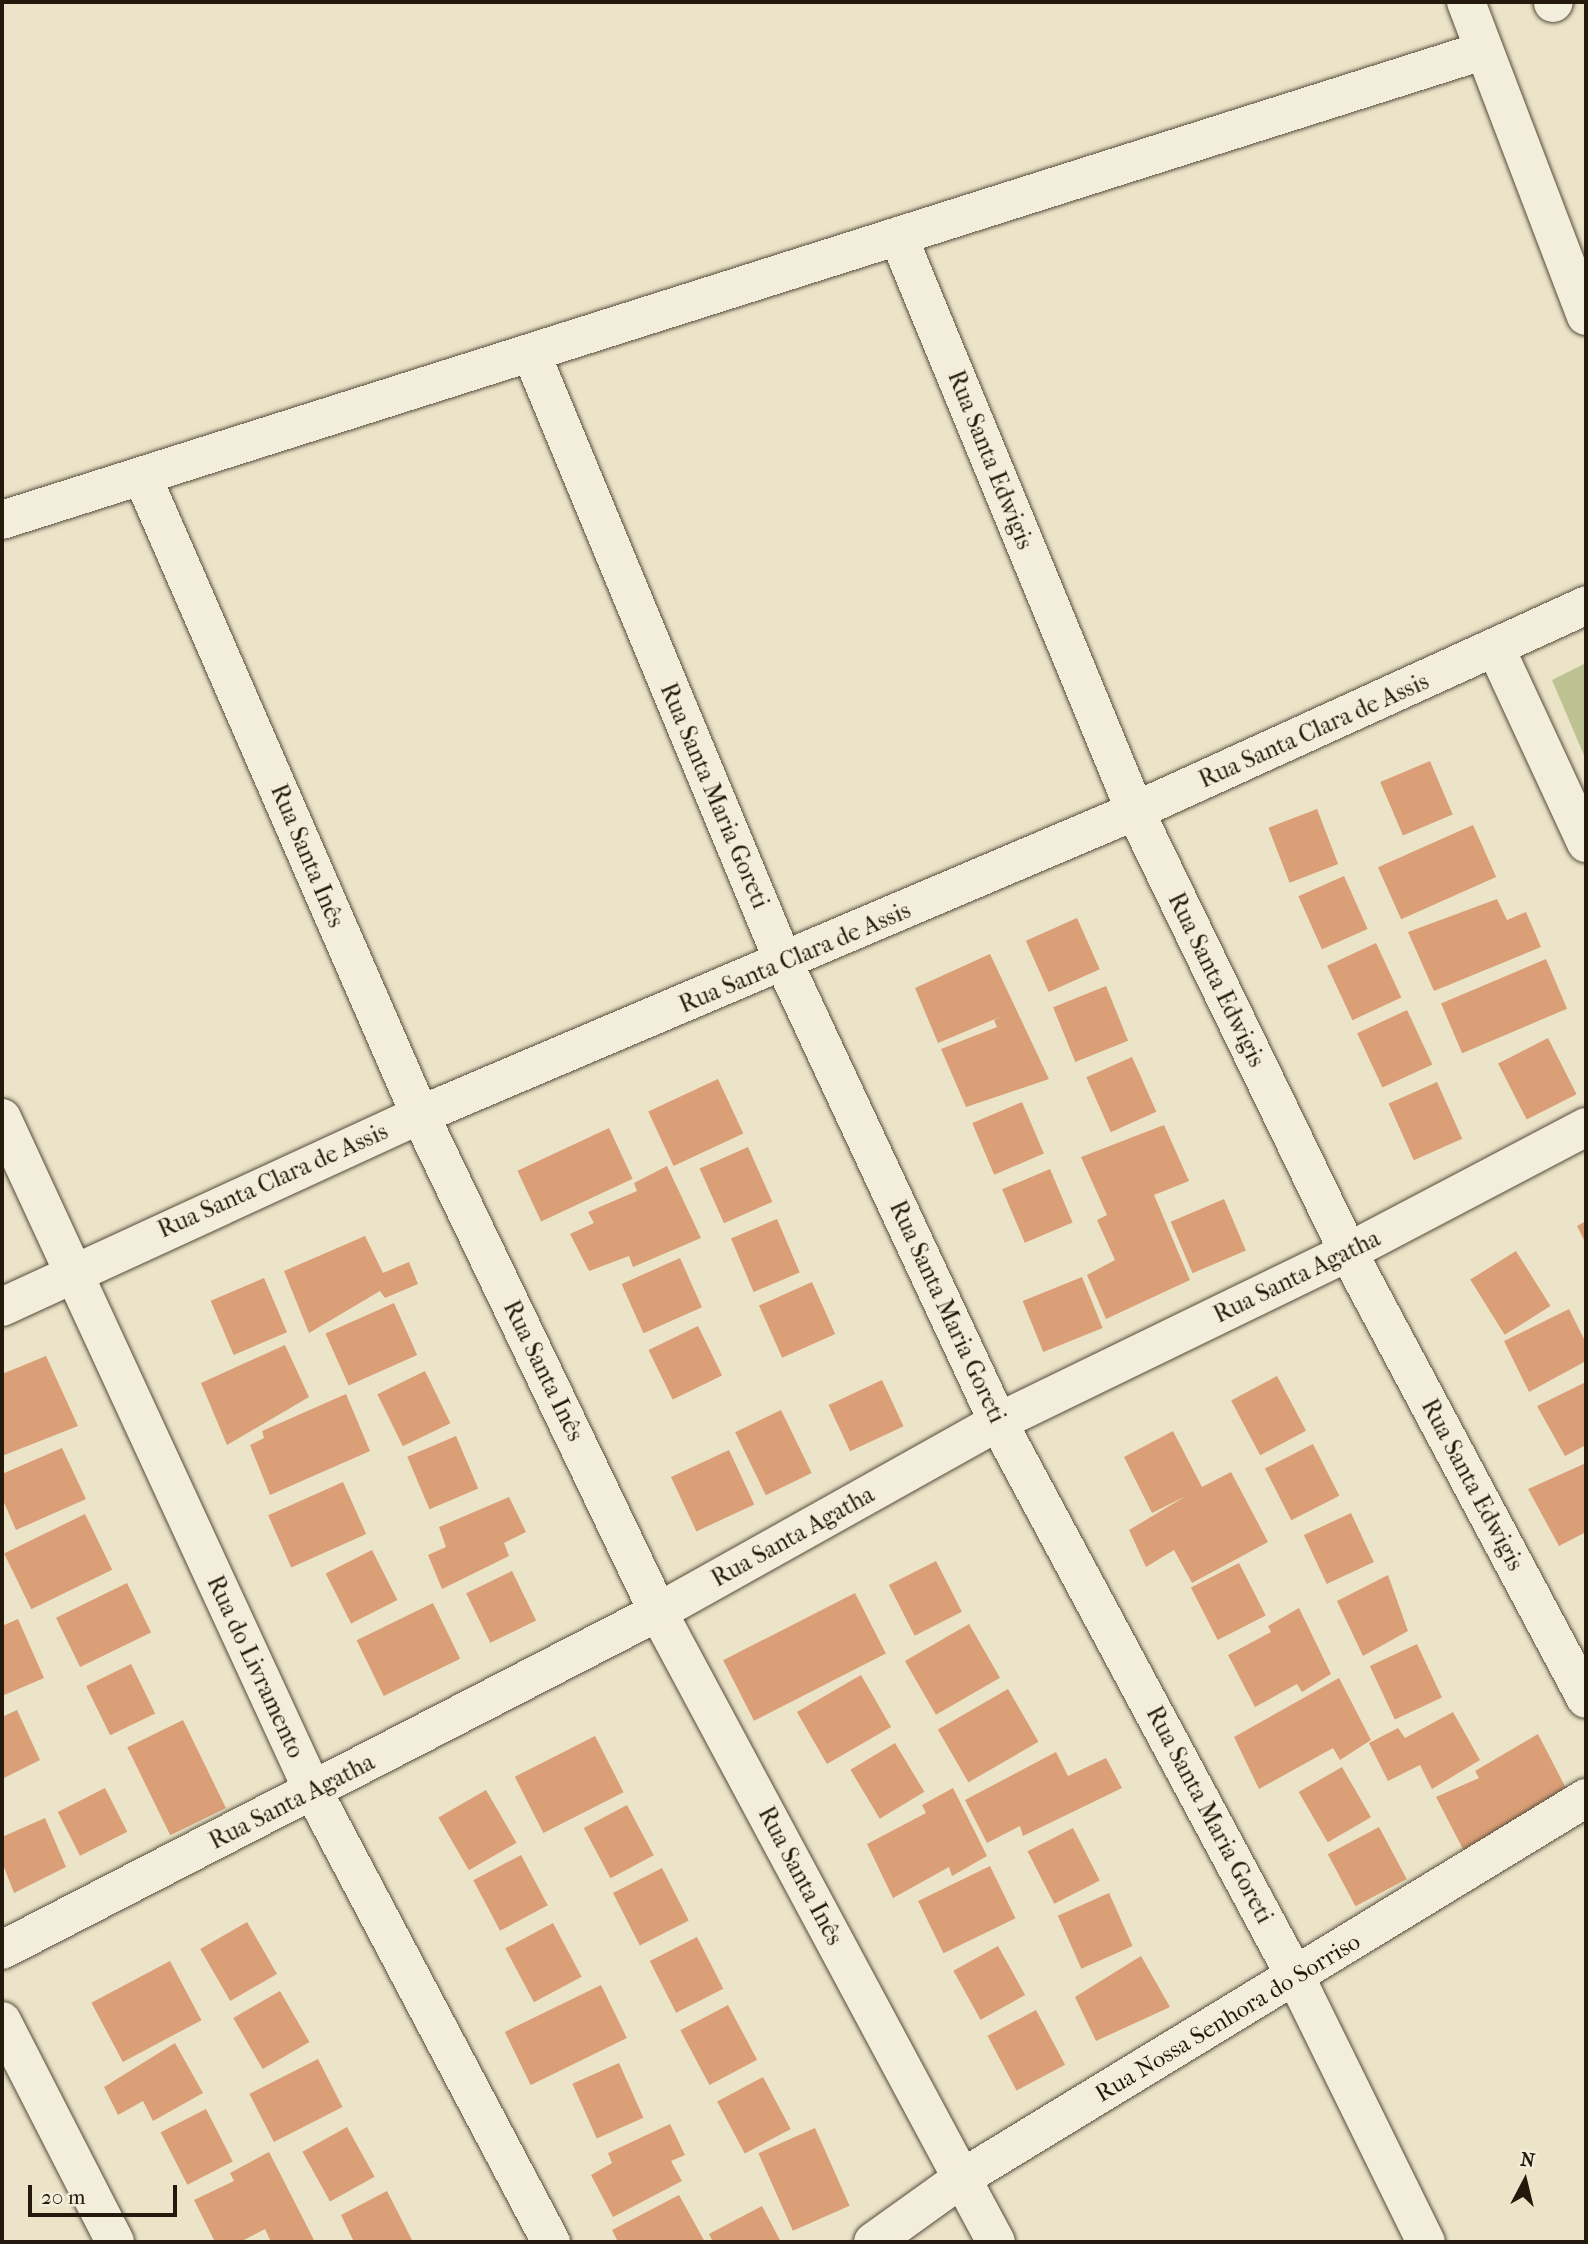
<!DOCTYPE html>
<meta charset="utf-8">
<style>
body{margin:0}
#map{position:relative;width:1588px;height:2244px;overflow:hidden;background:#ece4c8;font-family:"IM FELL French Canon",serif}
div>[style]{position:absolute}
.green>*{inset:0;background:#bdc292}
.building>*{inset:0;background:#da9f77;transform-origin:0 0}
.roads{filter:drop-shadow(0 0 2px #554c3c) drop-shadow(0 0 2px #554c3c)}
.street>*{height:38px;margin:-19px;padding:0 19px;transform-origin:19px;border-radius:19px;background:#f3eddb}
span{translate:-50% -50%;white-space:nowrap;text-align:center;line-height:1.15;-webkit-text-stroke:7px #f3eddb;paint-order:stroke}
.street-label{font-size:24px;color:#23190d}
.frame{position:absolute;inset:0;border:4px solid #23190d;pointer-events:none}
.north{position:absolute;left:1490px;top:2146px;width:70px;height:70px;-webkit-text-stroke:5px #f3eddb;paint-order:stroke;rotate:7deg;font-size:19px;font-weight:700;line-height:28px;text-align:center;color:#23190d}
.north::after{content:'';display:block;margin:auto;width:24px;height:32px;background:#23190d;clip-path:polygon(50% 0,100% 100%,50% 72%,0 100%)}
.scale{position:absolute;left:28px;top:2185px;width:149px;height:32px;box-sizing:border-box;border:4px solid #23190d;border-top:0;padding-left:9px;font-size:21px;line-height:24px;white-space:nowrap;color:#23190d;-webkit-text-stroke:5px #f3eddb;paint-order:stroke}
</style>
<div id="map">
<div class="green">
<i style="clip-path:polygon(1586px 663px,1586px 760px,1552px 680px)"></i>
</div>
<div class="building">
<i style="left:1430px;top:761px;width:58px;height:54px;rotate:67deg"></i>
<i style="left:1317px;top:809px;width:59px;height:52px;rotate:69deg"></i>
<i style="left:1473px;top:825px;width:57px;height:104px;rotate:66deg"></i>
<i style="left:1344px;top:876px;width:58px;height:50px;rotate:66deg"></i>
<i style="clip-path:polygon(1497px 899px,1507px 920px,1526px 912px,1541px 947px,1434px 991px,1408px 932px)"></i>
<i style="left:1077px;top:918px;width:56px;height:56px;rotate:66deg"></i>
<i style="left:1376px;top:943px;width:60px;height:54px;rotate:65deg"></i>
<i style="clip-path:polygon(990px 954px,1049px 1079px,966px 1107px,941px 1049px,997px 1027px,994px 1020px,1002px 1016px,938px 1043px,915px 988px)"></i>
<i style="left:1546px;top:959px;width:54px;height:114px;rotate:67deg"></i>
<i style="left:1106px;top:986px;width:59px;height:57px;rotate:68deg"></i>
<i style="left:1407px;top:1010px;width:60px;height:55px;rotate:65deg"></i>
<i style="left:1548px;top:1038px;width:63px;height:56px;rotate:63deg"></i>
<i style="left:1132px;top:1057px;width:60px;height:50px;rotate:66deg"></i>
<i style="left:718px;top:1079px;width:60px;height:77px;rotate:65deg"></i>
<i style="left:1437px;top:1082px;width:62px;height:53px;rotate:66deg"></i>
<i style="left:1022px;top:1102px;width:56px;height:54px;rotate:67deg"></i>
<i style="clip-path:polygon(1164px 1125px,1189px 1181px,1154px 1195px,1190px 1280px,1106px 1319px,1087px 1275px,1115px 1260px,1097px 1220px,1107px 1215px,1081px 1157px)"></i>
<i style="left:609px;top:1128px;width:56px;height:101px;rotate:65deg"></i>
<i style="left:748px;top:1147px;width:60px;height:53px;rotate:66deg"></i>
<i style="clip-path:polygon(667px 1166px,701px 1238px,633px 1267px,629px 1256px,589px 1271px,570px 1234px,594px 1223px,588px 1212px,637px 1191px,634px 1183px)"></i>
<i style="left:1050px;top:1169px;width:58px;height:52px;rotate:67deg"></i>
<i style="left:1224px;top:1199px;width:56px;height:58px;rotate:67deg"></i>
<i style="left:777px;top:1219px;width:58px;height:50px;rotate:67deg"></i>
<i style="clip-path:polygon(1586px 1221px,1586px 1244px,1577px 1226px)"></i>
<i style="clip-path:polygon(365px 1236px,383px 1273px,409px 1262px,418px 1284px,385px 1298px,380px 1291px,309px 1333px,284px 1271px)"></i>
<i style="left:1516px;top:1251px;width:65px;height:54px;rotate:58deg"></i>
<i style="left:680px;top:1258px;width:54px;height:64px;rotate:66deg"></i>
<i style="left:1082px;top:1277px;width:55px;height:64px;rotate:68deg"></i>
<i style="left:264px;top:1278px;width:59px;height:58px;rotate:67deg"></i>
<i style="left:812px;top:1282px;width:57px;height:58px;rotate:66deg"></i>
<i style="left:394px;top:1303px;width:57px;height:75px;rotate:66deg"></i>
<i style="clip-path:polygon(1569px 1309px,1586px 1343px,1586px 1361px,1529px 1392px,1504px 1341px)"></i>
<i style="left:698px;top:1326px;width:55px;height:55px;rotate:64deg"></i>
<i style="clip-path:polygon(285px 1345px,309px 1397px,227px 1445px,201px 1383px)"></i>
<i style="clip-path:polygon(46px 1356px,78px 1426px,2px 1456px,2px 1374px)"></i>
<i style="left:425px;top:1371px;width:58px;height:53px;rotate:64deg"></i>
<i style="left:1277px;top:1376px;width:62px;height:52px;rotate:62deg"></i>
<i style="left:882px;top:1380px;width:51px;height:59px;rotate:65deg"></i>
<i style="clip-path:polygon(1586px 1382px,1586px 1445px,1565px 1456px,1537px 1406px)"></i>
<i style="clip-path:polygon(346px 1394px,370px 1451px,270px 1495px,250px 1445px,264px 1438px,262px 1431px)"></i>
<i style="left:781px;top:1410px;width:70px;height:51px;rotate:64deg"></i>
<i style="clip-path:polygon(1173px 1431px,1202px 1487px,1231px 1472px,1268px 1542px,1192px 1583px,1174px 1550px,1146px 1567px,1129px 1530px,1186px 1496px,1152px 1513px,1124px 1457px)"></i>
<i style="left:456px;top:1436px;width:57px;height:53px;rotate:67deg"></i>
<i style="left:1313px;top:1444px;width:58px;height:54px;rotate:63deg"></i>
<i style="clip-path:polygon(62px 1448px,86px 1499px,16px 1530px,2px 1498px,2px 1474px)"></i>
<i style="left:729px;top:1450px;width:60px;height:64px;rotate:65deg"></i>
<i style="clip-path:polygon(1586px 1463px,1586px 1532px,1559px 1546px,1528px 1489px)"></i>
<i style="left:343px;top:1482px;width:57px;height:82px;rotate:66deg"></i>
<i style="clip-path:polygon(509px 1497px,526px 1532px,504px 1543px,509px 1556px,442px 1589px,428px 1555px,446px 1547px,439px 1527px)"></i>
<i style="left:1351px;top:1513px;width:54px;height:52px;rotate:65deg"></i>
<i style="left:85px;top:1514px;width:62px;height:90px;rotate:64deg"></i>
<i style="left:372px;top:1550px;width:56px;height:52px;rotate:63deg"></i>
<i style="left:936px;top:1561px;width:57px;height:53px;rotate:63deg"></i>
<i style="left:1239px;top:1563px;width:59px;height:54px;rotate:63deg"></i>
<i style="left:512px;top:1571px;width:55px;height:51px;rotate:64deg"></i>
<i style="clip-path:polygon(1388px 1575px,1408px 1631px,1363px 1656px,1337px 1601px)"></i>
<i style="left:127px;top:1583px;width:55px;height:79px;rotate:64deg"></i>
<i style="left:855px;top:1593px;width:68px;height:148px;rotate:63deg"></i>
<i style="left:433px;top:1603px;width:62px;height:85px;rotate:64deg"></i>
<i style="clip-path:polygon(1299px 1608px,1331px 1674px,1302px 1692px,1297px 1684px,1255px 1707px,1228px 1655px,1271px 1632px,1268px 1626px)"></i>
<i style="clip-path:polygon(18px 1619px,44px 1678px,2px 1696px,2px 1626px)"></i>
<i style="left:969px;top:1624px;width:62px;height:74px;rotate:60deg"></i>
<i style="left:1417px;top:1644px;width:59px;height:52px;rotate:65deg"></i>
<i style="left:131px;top:1664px;width:55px;height:50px;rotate:64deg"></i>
<i style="left:861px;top:1675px;width:60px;height:74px;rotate:60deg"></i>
<i style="clip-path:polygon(1339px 1678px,1371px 1740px,1340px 1760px,1333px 1748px,1259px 1789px,1234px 1737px)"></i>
<i style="left:1008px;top:1689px;width:61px;height:81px;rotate:60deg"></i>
<i style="clip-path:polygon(17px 1710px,40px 1760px,2px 1779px,2px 1717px)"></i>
<i style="clip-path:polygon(1453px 1712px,1480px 1760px,1432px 1789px,1420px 1765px,1388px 1781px,1369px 1743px,1398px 1728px,1405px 1738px)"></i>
<i style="left:183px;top:1720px;width:98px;height:62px;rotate:64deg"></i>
<i style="clip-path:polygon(1538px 1734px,1570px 1796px,1464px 1851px,1436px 1797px,1479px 1778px,1475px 1771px)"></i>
<i style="left:595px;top:1736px;width:63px;height:90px;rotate:63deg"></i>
<i style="left:895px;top:1743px;width:57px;height:52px;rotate:59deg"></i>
<i style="clip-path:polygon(1056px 1752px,1068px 1776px,1106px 1758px,1122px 1788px,1023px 1836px,1020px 1826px,987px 1843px,965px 1800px)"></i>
<i style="left:1342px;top:1767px;width:58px;height:50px;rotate:60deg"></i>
<i style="left:105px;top:1788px;width:49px;height:53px;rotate:63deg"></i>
<i style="clip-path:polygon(953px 1788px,987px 1856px,952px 1876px,949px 1867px,893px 1898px,867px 1844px,926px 1813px,922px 1805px)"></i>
<i style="left:486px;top:1790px;width:61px;height:55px;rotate:60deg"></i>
<i style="left:627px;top:1805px;width:57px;height:49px;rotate:62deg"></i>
<i style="clip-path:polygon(45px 1818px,66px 1867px,14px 1893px,2px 1862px,2px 1837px)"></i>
<i style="left:1379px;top:1827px;width:59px;height:58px;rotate:62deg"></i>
<i style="left:1073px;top:1828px;width:59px;height:51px;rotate:63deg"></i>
<i style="left:521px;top:1855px;width:57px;height:54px;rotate:62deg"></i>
<i style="left:990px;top:1866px;width:58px;height:80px;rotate:64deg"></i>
<i style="left:662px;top:1868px;width:59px;height:55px;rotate:63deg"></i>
<i style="left:1109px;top:1893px;width:58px;height:56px;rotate:66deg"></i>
<i style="left:247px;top:1922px;width:60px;height:54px;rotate:60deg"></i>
<i style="left:553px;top:1923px;width:61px;height:54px;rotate:62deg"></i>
<i style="left:697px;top:1937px;width:58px;height:53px;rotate:63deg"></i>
<i style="left:998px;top:1946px;width:56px;height:51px;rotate:61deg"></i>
<i style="clip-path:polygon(1141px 1956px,1170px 2007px,1096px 2041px,1075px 1997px)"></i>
<i style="left:170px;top:1961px;width:67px;height:89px;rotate:62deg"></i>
<i style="left:601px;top:1985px;width:59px;height:107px;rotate:64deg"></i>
<i style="left:280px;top:1991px;width:59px;height:54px;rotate:60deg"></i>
<i style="left:728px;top:2005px;width:62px;height:54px;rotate:62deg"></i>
<i style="left:1036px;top:2010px;width:62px;height:55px;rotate:62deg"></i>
<i style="clip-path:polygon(175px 2043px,203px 2093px,153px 2121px,143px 2101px,118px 2115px,104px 2087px)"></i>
<i style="left:318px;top:2059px;width:54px;height:77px;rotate:63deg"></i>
<i style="left:619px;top:2063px;width:60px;height:51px;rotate:66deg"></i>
<i style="left:763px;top:2077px;width:59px;height:52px;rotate:62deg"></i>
<i style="left:206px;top:2109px;width:59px;height:51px;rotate:63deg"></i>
<i style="clip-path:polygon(670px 2124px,685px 2155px,671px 2161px,682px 2181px,613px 2217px,591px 2175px,612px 2163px,608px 2153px)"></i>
<i style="left:347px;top:2127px;width:57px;height:51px;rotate:61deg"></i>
<i style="left:815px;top:2128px;width:85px;height:62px;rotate:66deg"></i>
<i style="clip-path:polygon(269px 2152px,315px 2242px,271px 2242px,265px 2229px,240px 2242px,215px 2242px,194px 2200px,234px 2181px,230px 2173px)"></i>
<i style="clip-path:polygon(387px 2191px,413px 2242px,354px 2242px,341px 2215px)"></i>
<i style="clip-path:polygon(679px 2195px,705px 2242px,618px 2242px,612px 2230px)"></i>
<i style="clip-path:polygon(762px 2206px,781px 2242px,713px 2242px,709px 2234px)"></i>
</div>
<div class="roads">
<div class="street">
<i style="left:1466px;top:2px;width:336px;rotate:69.1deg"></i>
<i style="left:1553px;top:3px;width:1px;rotate:-45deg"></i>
<i style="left:898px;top:236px;width:622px;rotate:67.6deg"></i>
<i style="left:1135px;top:811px;width:490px;rotate:64.2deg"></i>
<i style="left:1348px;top:1252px;width:506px;rotate:61.97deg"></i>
<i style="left:531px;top:353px;width:660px;rotate:67.47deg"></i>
<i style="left:784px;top:963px;width:506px;rotate:65deg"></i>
<i style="left:998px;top:1422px;width:631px;rotate:61.81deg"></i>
<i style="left:1296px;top:1978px;width:294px;rotate:63.8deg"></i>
<i style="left:142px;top:476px;width:697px;rotate:66.49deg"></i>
<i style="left:420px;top:1115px;width:551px;rotate:64.41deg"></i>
<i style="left:658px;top:1612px;width:715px;rotate:61.79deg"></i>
<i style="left:2px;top:520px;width:1553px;rotate:-17.58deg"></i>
<i style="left:1496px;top:649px;width:214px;rotate:65.1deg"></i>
<i style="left:2px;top:1118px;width:741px;rotate:65.2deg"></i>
<i style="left:313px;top:1791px;width:510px;rotate:62.18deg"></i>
<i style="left:2px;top:1307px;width:460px;rotate:-24.7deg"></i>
<i style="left:420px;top:1115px;width:777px;rotate:-23.03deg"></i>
<i style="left:1135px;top:811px;width:496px;rotate:-24.5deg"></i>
<i style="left:2px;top:1950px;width:738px;rotate:-27.26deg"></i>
<i style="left:658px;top:1612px;width:389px;rotate:-29.2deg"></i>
<i style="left:998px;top:1422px;width:389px;rotate:-25.9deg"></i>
<i style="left:1348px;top:1252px;width:269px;rotate:-27.7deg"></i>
<i style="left:2px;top:2021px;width:248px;rotate:62.9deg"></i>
<i style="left:873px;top:2242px;width:110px;rotate:-35.7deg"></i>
<i style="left:962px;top:2178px;width:731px;rotate:-31.34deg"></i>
</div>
</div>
<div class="street-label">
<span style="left:990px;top:460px;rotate:68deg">Rua Santa Edwigis</span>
<span style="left:1314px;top:731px;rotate:-24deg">Rua Santa Clara de Assis</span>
<span style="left:714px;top:796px;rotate:67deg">Rua Santa Maria Goreti</span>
<span style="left:307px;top:856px;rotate:67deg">Rua Santa Inês</span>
<span style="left:795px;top:958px;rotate:-23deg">Rua Santa Clara de Assis</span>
<span style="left:1216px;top:980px;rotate:64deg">Rua Santa Edwigis</span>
<span style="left:273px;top:1181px;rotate:-24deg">Rua Santa Clara de Assis</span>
<span style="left:1297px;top:1277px;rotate:-26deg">Rua Santa Agatha</span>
<span style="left:947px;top:1312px;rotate:65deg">Rua Santa Maria Goreti</span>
<span style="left:543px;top:1371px;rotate:64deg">Rua Santa Inês</span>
<span style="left:1472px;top:1485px;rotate:62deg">Rua Santa Edwigis</span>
<span style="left:793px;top:1537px;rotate:-29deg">Rua Santa Agatha</span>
<span style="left:255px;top:1667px;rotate:65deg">Rua do Livramento</span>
<span style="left:292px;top:1802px;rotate:-27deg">Rua Santa Agatha</span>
<span style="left:1209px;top:1815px;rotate:62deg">Rua Santa Maria Goreti</span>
<span style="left:800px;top:1876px;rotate:62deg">Rua Santa Inês</span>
<span style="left:1228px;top:2018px;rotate:-31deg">Rua Nossa Senhora do Sorriso</span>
</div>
<div class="frame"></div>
<div class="north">N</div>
<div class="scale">20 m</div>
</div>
